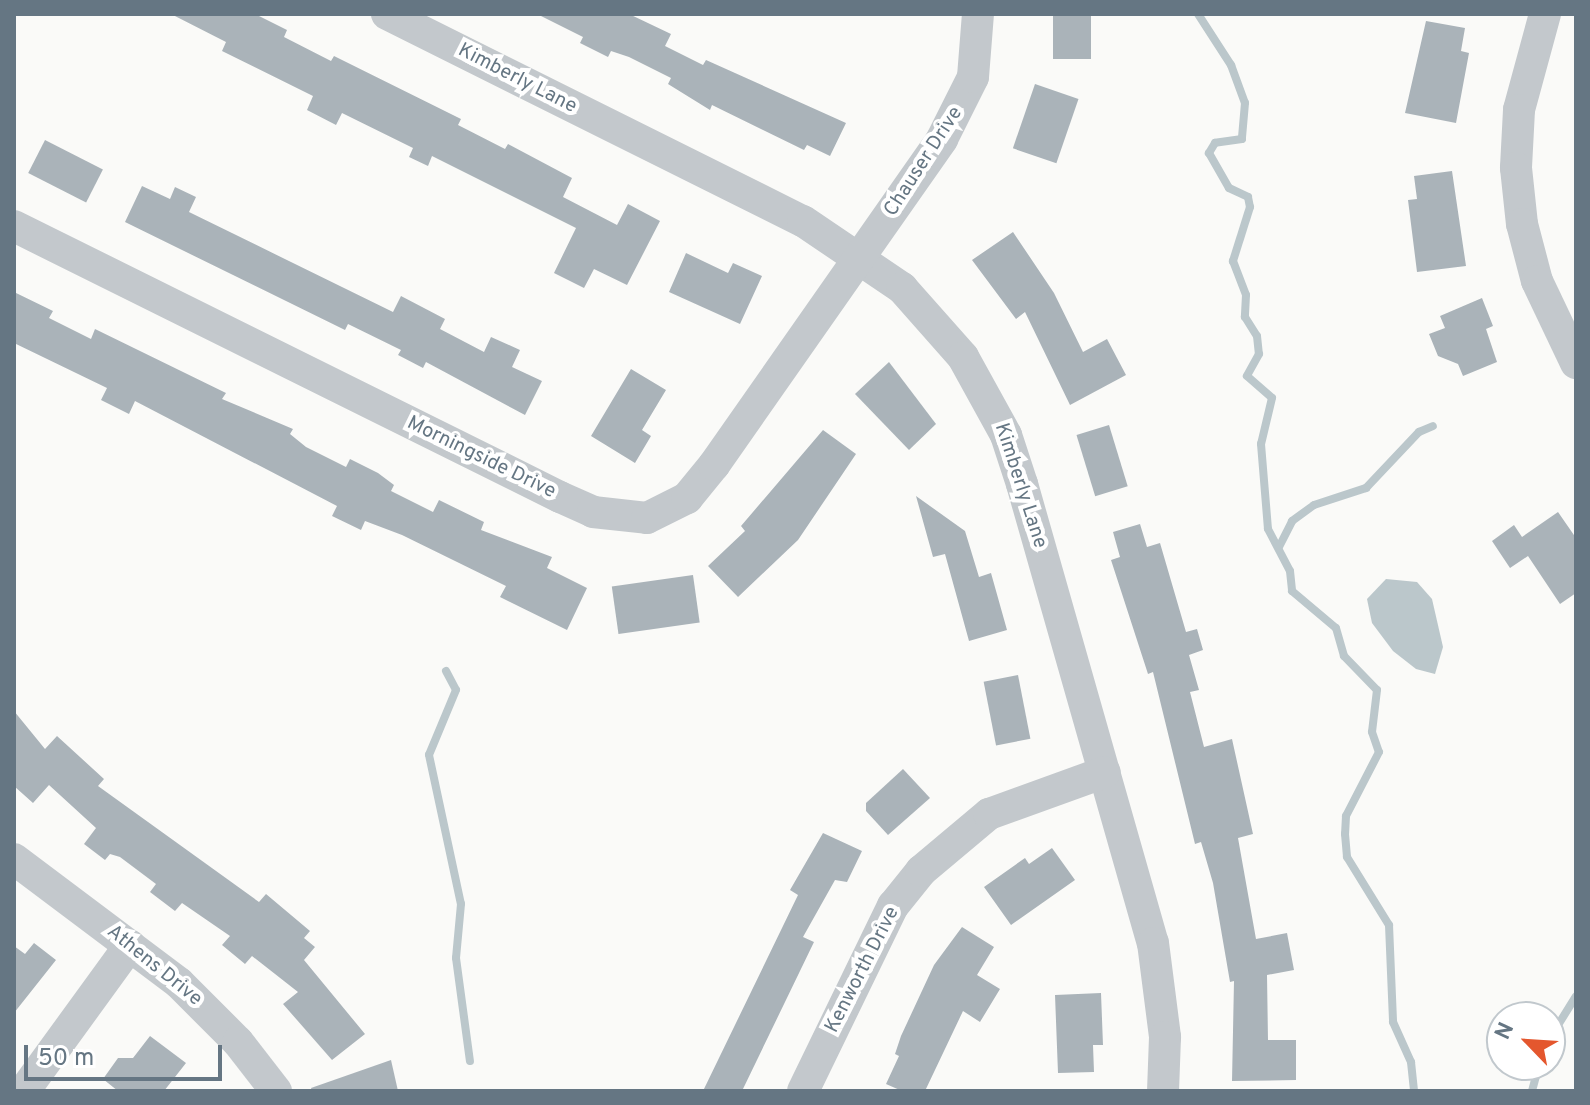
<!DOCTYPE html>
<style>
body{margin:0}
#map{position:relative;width:1590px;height:1105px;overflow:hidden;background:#fafaf8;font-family:Overpass,sans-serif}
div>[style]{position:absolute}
.water>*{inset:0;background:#bbc7cb}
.stream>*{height:8px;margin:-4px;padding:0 4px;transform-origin:4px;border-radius:4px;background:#bbc7cb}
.building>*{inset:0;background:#aab3b9;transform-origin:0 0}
.minor>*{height:32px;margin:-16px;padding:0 16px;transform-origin:16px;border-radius:16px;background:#c3c8cc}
span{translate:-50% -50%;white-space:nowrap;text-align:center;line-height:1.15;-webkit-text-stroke:8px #fff;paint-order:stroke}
.street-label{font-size:20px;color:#657683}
.frame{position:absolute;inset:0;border:16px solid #657683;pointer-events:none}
.north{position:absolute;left:1486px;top:1001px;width:80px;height:80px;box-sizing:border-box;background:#fff;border:2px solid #c1c8cd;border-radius:50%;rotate:295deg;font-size:22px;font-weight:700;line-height:32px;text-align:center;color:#657683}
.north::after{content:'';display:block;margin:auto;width:28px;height:36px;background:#e4572e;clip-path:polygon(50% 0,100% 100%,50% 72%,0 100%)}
.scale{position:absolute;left:24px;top:1045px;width:198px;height:36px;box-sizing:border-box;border:4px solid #657683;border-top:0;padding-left:10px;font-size:24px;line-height:28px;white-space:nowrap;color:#657683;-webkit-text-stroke:6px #fff;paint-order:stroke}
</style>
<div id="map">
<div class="water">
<i style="clip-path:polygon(1386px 579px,1417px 582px,1432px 599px,1443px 647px,1435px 674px,1416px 669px,1393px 651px,1372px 623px,1367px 599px)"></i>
</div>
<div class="stream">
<i style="left:1198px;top:14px;width:61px;rotate:57.1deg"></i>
<i style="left:1231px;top:65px;width:40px;rotate:69.8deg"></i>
<i style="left:1245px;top:103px;width:36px;rotate:95deg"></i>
<i style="left:1242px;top:139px;width:27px;rotate:172deg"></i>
<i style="left:1215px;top:143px;width:12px;rotate:121deg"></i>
<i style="left:1209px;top:153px;width:40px;rotate:60.3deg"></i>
<i style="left:1229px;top:188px;width:21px;rotate:25deg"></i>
<i style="left:1248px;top:197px;width:10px;rotate:79deg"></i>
<i style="left:1250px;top:207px;width:57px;rotate:107.5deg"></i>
<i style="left:1233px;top:261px;width:36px;rotate:69deg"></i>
<i style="left:1246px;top:295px;width:22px;rotate:93deg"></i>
<i style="left:1245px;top:317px;width:22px;rotate:58deg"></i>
<i style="left:1257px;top:336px;width:18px;rotate:84deg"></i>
<i style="left:1259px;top:354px;width:25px;rotate:119deg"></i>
<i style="left:1247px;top:376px;width:33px;rotate:41deg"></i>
<i style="left:1272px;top:398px;width:47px;rotate:103.4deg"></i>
<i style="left:1261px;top:444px;width:85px;rotate:85.3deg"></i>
<i style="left:1268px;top:529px;width:47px;rotate:62.4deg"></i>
<i style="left:1290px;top:571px;width:20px;rotate:84deg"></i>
<i style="left:1292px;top:591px;width:57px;rotate:40.1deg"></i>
<i style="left:1336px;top:628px;width:29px;rotate:74deg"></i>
<i style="left:1344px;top:656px;width:47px;rotate:45.9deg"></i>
<i style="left:1377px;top:690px;width:42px;rotate:96.8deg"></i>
<i style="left:1372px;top:732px;width:21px;rotate:71deg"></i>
<i style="left:1379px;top:752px;width:72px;rotate:117.3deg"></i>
<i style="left:1346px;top:816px;width:18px;rotate:93deg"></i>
<i style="left:1345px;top:834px;width:23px;rotate:85deg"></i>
<i style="left:1347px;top:857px;width:80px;rotate:58.3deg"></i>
<i style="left:1389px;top:925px;width:97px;rotate:87.6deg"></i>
<i style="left:1393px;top:1022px;width:44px;rotate:65.8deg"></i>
<i style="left:1411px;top:1062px;width:29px;rotate:84deg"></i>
<i style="left:1279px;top:547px;width:29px;rotate:-63deg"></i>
<i style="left:1292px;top:521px;width:27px;rotate:-36deg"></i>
<i style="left:1314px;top:505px;width:55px;rotate:-18.1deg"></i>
<i style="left:1366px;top:488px;width:77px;rotate:-46.6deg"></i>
<i style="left:1419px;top:432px;width:15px;rotate:-23deg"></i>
<i style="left:446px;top:671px;width:21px;rotate:62deg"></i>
<i style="left:456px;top:690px;width:70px;rotate:112.6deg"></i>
<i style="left:429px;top:755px;width:152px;rotate:77.9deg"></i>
<i style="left:461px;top:904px;width:54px;rotate:95.3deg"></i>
<i style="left:456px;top:958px;width:104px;rotate:82.3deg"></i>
<i style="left:1550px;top:1038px;width:49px;rotate:-58.2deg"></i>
<i style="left:1532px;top:1091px;width:27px;rotate:-75deg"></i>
</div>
<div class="building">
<i style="clip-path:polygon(171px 14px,255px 14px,287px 30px,284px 37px,331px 61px,334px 56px,461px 119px,458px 125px,505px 149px,508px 144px,572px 178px,563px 197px,617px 225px,628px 204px,660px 221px,627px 285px,594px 269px,584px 288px,554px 273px,576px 228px,432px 156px,428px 166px,409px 157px,413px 148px,342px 113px,336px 125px,307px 110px,313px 96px,222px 51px,226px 42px)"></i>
<i style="clip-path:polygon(537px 14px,629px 14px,671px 34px,665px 46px,703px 65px,706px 60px,846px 123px,830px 156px,807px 145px,804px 150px,712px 105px,710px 110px,668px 84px,671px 78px,629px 57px,611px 51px,608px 57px,580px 43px,583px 37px)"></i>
<i style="left:1053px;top:14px;width:38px;height:45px"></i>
<i style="clip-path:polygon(1426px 21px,1465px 28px,1461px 51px,1469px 53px,1456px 123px,1405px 113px)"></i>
<i style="left:1035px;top:84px;width:46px;height:68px;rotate:19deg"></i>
<i style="left:45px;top:140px;width:65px;height:37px;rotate:27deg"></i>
<i style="clip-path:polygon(1452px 171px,1466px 266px,1417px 272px,1408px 200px,1417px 199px,1414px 176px)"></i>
<i style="clip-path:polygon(142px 186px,170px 199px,175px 187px,196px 197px,189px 212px,393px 312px,401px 296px,445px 319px,440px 329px,484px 352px,491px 337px,520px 350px,512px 367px,542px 381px,525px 415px,426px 362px,423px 368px,398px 355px,401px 350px,348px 324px,345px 330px,125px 222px)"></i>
<i style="clip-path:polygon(1013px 232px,1054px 293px,1083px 352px,1107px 339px,1126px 375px,1070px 405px,1025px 312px,1016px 319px,972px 260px)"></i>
<i style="clip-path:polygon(686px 253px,728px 273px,733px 263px,762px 276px,740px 324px,669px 292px)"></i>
<i style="clip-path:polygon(14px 292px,53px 311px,49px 318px,91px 339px,95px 329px,226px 393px,222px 399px,293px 429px,290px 434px,306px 447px,346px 467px,350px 459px,378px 473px,394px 485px,391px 491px,433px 512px,439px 500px,484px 522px,481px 530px,552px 557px,547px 568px,587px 588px,567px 630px,500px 597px,506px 586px,402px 535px,365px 521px,361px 530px,332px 516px,337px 506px,135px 401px,129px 414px,101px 400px,107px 388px,14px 343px)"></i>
<i style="clip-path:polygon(1482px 298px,1493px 326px,1486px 329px,1497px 362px,1463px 376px,1458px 364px,1438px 356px,1429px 334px,1445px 328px,1440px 316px)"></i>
<i style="clip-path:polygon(889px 362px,936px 424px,909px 450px,855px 394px)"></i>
<i style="clip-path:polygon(631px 369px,666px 390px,642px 430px,651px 436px,635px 463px,591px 436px)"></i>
<i style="left:1109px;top:425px;width:64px;height:34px;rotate:73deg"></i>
<i style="clip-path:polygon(823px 430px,856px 454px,798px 540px,738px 597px,708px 566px,745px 531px,741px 526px)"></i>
<i style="clip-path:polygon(916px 496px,965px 531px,979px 577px,991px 573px,1007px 630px,969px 641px,945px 554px,933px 557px)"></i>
<i style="clip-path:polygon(1558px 512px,1576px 538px,1576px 593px,1560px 604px,1528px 556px,1510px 568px,1492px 541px,1514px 525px,1522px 537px)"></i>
<i style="clip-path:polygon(1140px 524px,1147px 547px,1160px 543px,1186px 632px,1197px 629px,1203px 650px,1189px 655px,1199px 690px,1190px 692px,1204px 747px,1232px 739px,1253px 834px,1238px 838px,1256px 939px,1287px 933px,1294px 970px,1267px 975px,1268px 1040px,1296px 1040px,1296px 1080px,1232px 1081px,1234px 981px,1230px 982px,1213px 883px,1201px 842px,1195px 844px,1153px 672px,1148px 674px,1111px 560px,1120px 557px,1113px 532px)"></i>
<i style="left:693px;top:575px;width:48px;height:82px;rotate:82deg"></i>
<i style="left:1018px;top:675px;width:65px;height:35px;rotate:79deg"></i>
<i style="clip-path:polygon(14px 711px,45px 749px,57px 736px,104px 779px,98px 786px,259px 902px,266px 894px,310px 931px,304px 938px,315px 947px,304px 960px,365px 1034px,332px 1060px,283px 1004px,298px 992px,252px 956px,245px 964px,222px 945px,230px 936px,182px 903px,175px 911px,150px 892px,156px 884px,120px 857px,110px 854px,105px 860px,84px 844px,96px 828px,49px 785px,33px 803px,14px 786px)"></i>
<i style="clip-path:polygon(903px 769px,930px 798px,888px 835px,866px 811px,866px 803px)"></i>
<i style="clip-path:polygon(823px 833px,862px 851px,847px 882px,835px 880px,803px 937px,814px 942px,742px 1091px,703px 1091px,798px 895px,790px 890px)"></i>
<i style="clip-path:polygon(1052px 848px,1075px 880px,1011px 925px,984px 887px,1025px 858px,1029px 864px)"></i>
<i style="clip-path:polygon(962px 927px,994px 947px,977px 975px,1000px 989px,980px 1022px,963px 1011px,925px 1091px,902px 1091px,886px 1084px,899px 1056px,895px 1054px,901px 1036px,934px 965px)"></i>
<i style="clip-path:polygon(34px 943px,56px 960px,14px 1013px,14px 946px,25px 954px)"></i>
<i style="clip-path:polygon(1101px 993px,1103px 1045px,1093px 1045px,1094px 1072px,1058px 1073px,1055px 995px)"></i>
<i style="clip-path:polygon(150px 1036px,186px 1063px,164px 1091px,118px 1091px,103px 1079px,118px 1058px,133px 1058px)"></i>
<i style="clip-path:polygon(391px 1060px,398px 1091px,312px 1091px,311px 1088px)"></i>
</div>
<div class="minor">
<i style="left:387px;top:14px;width:465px;rotate:26.5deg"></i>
<i style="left:803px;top:221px;width:120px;rotate:34.1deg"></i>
<i style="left:902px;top:288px;width:92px;rotate:48.5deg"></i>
<i style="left:963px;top:357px;width:89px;rotate:61.1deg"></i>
<i style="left:1006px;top:435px;width:52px;rotate:71.9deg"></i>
<i style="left:1022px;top:484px;width:477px;rotate:74.1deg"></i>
<i style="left:1153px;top:943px;width:95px;rotate:82.7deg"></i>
<i style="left:1165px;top:1037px;width:54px;rotate:92.1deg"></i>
<i style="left:1545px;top:14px;width:99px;rotate:105.2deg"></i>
<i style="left:1519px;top:110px;width:58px;rotate:93deg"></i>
<i style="left:1516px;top:168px;width:56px;rotate:83.9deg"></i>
<i style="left:1522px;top:224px;width:59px;rotate:75.3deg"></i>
<i style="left:1537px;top:281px;width:91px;rotate:64.6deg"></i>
<i style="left:14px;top:226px;width:610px;rotate:26.4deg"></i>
<i style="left:560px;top:497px;width:36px;rotate:24deg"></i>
<i style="left:593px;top:512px;width:54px;rotate:6.3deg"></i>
<i style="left:647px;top:518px;width:45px;rotate:-26.6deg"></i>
<i style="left:687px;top:498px;width:43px;rotate:-50.7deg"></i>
<i style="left:714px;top:465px;width:398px;rotate:-55deg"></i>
<i style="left:942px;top:139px;width:69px;rotate:-63.4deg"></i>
<i style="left:973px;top:77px;width:63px;rotate:-85.5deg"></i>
<i style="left:14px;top:859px;width:206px;rotate:36.9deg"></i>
<i style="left:179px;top:983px;width:83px;rotate:45deg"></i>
<i style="left:238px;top:1042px;width:62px;rotate:52.2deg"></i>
<i style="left:24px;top:1091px;width:180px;rotate:-54deg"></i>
<i style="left:803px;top:1091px;width:206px;rotate:-64.1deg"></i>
<i style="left:893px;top:906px;width:45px;rotate:-51.3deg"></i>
<i style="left:921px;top:871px;width:89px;rotate:-40deg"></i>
<i style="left:989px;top:814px;width:123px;rotate:-19.9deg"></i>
</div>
<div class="street-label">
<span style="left:517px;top:79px;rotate:27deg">Kimberly Lane</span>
<span style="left:924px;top:162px;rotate:-57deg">Chauser Drive</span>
<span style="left:481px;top:458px;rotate:26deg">Morningside Drive</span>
<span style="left:1020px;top:486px;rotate:72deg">Kimberly Lane</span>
<span style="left:154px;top:966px;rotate:39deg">Athens Drive</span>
<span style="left:863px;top:970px;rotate:-63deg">Kenworth Drive</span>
</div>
<div class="frame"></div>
<div class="north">N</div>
<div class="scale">50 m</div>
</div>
